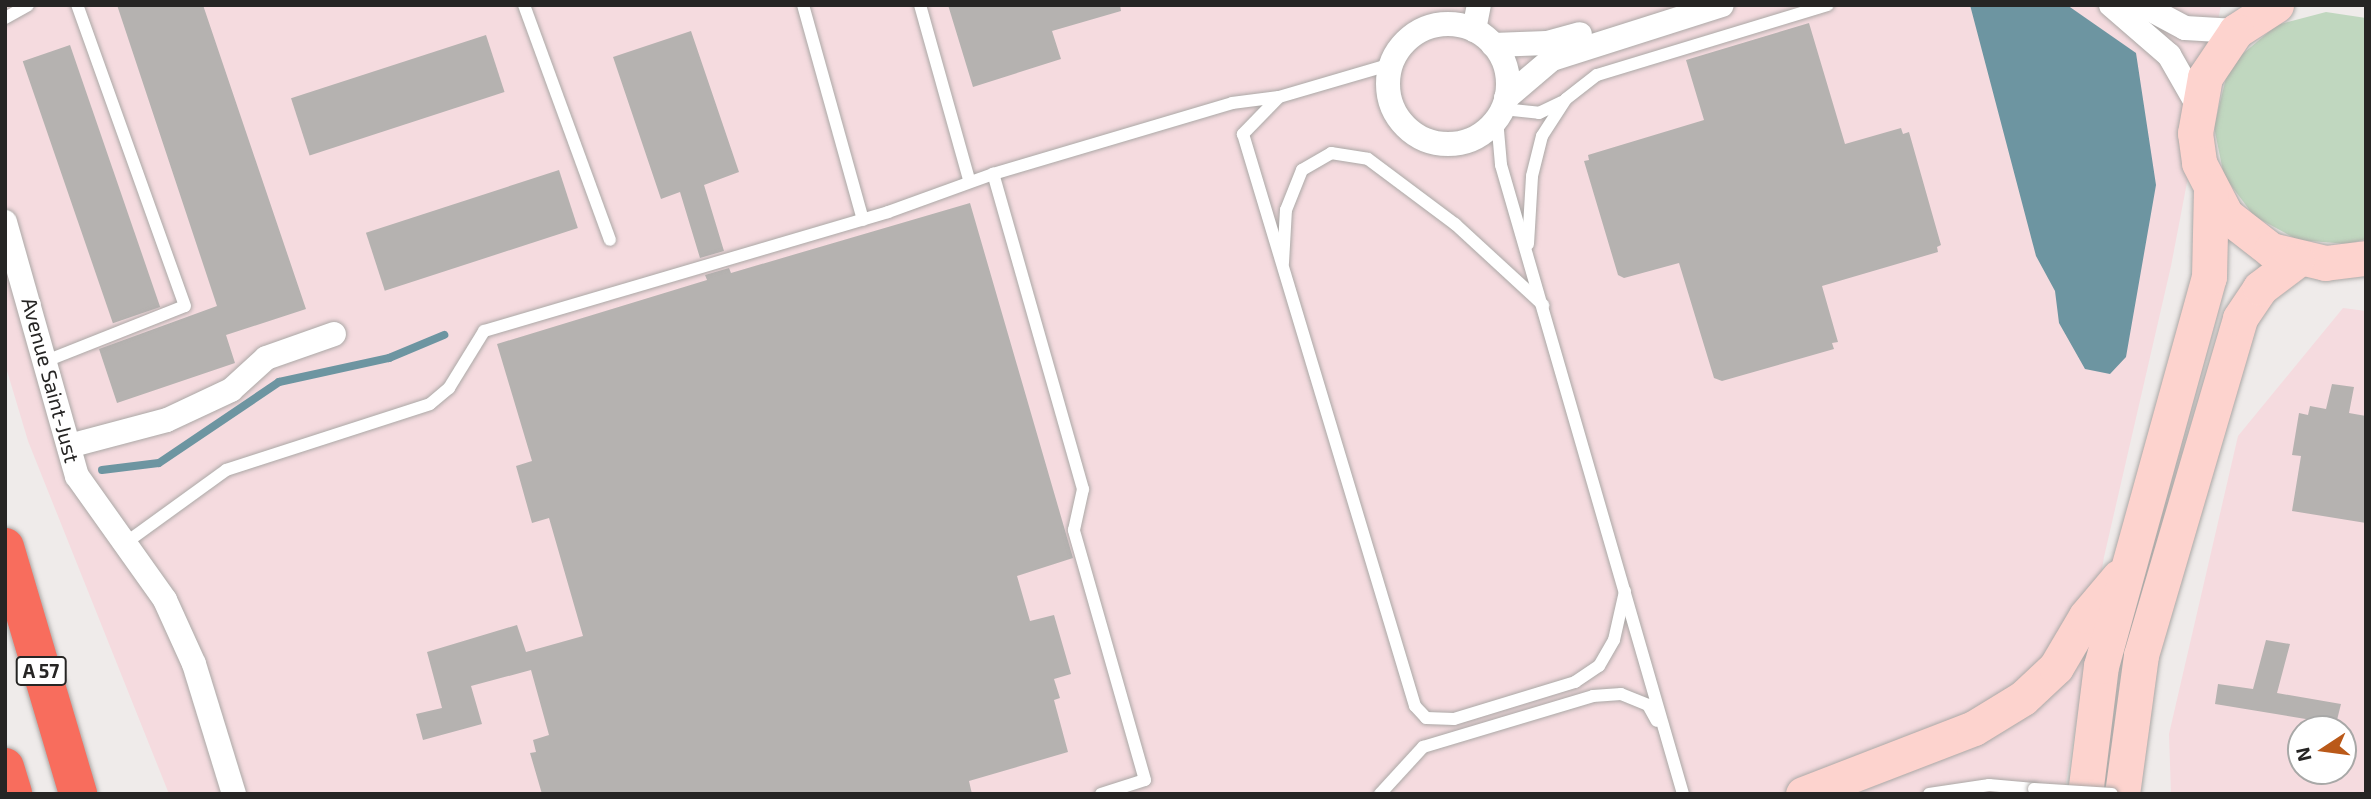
<!DOCTYPE html>
<style>
body{margin:0}
#map{position:relative;width:2371px;height:799px;overflow:hidden;background:#efebea;font-family:"Exo 2",sans-serif}
div>[style]{position:absolute}
.commercial>*{inset:0;background:#f5dbdf}
.green>*{inset:0;background:#c0d7bf}
.water>*{inset:0;background:#6d95a1}
.stream>*{height:8px;margin:-4px;padding:0 4px;transform-origin:4px;border-radius:4px;background:#6d95a1}
.building>*{inset:0;background:#b5b2b0;transform-origin:0 0}
.roads{filter:drop-shadow(0 0 2px #aba8a6) drop-shadow(0 0 2px #aba8a6)}
.lane>*{height:12px;margin:-6px;padding:0 6px;transform-origin:6px;border-radius:6px;background:#fff}
.street>*{height:24px;margin:-12px;padding:0 12px;transform-origin:12px;border-radius:12px;background:#fff}
.street>.ring{margin:-12px;padding:0;box-sizing:content-box;background:none;border:24px solid #fff;border-radius:50%}
.secondary>*{height:35px;margin:-17.5px;padding:0 17.5px;transform-origin:17.5px;border-radius:17.5px;background:#fdd3ce}
.highway>*{height:38px;margin:-19px;padding:0 19px;transform-origin:19px;border-radius:19px;background:#f86d5d}
.bridges{filter:drop-shadow(0 0 2px #aba8a6) drop-shadow(0 0 2px #aba8a6)}
.lane-bridge>*{height:12px;margin:-6px;padding:0 6px;transform-origin:6px;border-radius:6px;background:#fff}
span{translate:-50% -50%;white-space:nowrap;text-align:center;line-height:1.15;-webkit-text-stroke:7px #fff;paint-order:stroke}
.shield-label span{padding:2px 5px;background:#fff;border:2px solid;border-radius:5px;-webkit-text-stroke-width:0}
.shield-label{font-size:19px;color:#262524;font-weight:700}
.street-label{font-size:21px;color:#262524}
.frame{position:absolute;inset:0;border:7px solid #262524;pointer-events:none}
.north{position:absolute;left:2287px;top:715px;width:70px;height:70px;box-sizing:border-box;background:#fff;border:2px solid #a8a8a7;border-radius:50%;rotate:257deg;font-size:19px;font-weight:700;line-height:28px;text-align:center;color:#262524}
.north::after{content:'';display:block;margin:auto;width:24px;height:32px;background:#ba5919;clip-path:polygon(50% 0,100% 100%,50% 72%,0 100%)}
</style>
<div id="map">
<div class="commercial">
<i style="clip-path:polygon(5px 5px,2221px 5px,2171px 266px,2104px 557px,2064px 794px,169px 794px,28px 441px,5px 364px)"></i>
<i style="clip-path:polygon(evenodd,2343px 308px,2366px 311px,2366px 794px,2171px 794px,2169px 734px,2238px 436px,2343px 308px,2301px 729px,2343px 729px,2343px 771px,2301px 771px,2301px 729px)"></i>
</div>
<div class="green">
<i style="clip-path:polygon(2326px 12px,2366px 18px,2366px 239px,2348px 244px,2298px 240px,2254px 216px,2224px 176px,2214px 127px,2226px 78px,2239px 57px,2277px 25px)"></i>
</div>
<div class="water">
<i style="clip-path:polygon(1970px 5px,2067px 5px,2136px 53px,2156px 185px,2126px 357px,2110px 374px,2085px 369px,2059px 323px,2055px 291px,2036px 256px)"></i>
</div>
<div class="stream">
<i style="left:102px;top:470px;width:57px;rotate:-7deg"></i>
<i style="left:159px;top:463px;width:145px;rotate:-34deg"></i>
<i style="left:279px;top:382px;width:113px;rotate:-12.3deg"></i>
<i style="left:389px;top:358px;width:60px;rotate:-22.7deg"></i>
</div>
<div class="building">
<i style="clip-path:polygon(117px 5px,203px 5px,306px 309px,226px 335px,235px 363px,117px 403px,99px 349px,217px 306px)"></i>
<i style="clip-path:polygon(948px 5px,1120px 5px,1121px 11px,1052px 31px,1061px 59px,973px 87px)"></i>
<i style="clip-path:polygon(1809px 23px,1845px 144px,1901px 128px,1903px 134px,1909px 132px,1941px 245px,1937px 247px,1938px 252px,1822px 286px,1838px 342px,1832px 343px,1834px 349px,1722px 381px,1714px 378px,1679px 263px,1624px 278px,1618px 275px,1584px 161px,1589px 160px,1588px 155px,1704px 120px,1686px 60px)"></i>
<i style="clip-path:polygon(691px 31px,739px 172px,704px 185px,724px 251px,700px 258px,680px 192px,661px 199px,613px 57px)"></i>
<i style="left:486px;top:35px;width:60px;height:205px;rotate:72deg"></i>
<i style="left:70px;top:45px;width:277px;height:50px;rotate:71deg"></i>
<i style="left:559px;top:170px;width:61px;height:203px;rotate:72deg"></i>
<i style="clip-path:polygon(970px 203px,1073px 558px,1017px 576px,1030px 621px,1054px 615px,1071px 674px,1054px 679px,1060px 698px,1054px 700px,1068px 752px,969px 781px,972px 794px,542px 794px,530px 753px,536px 752px,533px 740px,549px 735px,531px 670px,471px 686px,482px 724px,423px 740px,416px 714px,442px 708px,427px 652px,517px 625px,526px 652px,583px 636px,549px 518px,532px 523px,516px 466px,532px 461px,497px 344px,707px 280px,705px 275px,729px 268px,731px 273px)"></i>
<i style="clip-path:polygon(2332px 384px,2354px 387px,2349px 413px,2366px 416px,2366px 523px,2292px 511px,2301px 456px,2292px 455px,2299px 413px,2308px 415px,2310px 406px,2326px 409px)"></i>
<i style="clip-path:polygon(2266px 640px,2290px 644px,2277px 693px,2341px 704px,2336px 724px,2215px 704px,2218px 684px,2253px 689px)"></i>
</div>
<div class="roads">
<div class="lane">
<i style="left:524px;top:5px;width:250px;rotate:69.9deg"></i>
<i style="left:803px;top:5px;width:223px;rotate:74.4deg"></i>
<i style="left:920px;top:5px;width:181px;rotate:74.3deg"></i>
<i style="left:5px;top:18px;width:26px;rotate:-29deg"></i>
<i style="left:1279px;top:97px;width:52px;rotate:134.2deg"></i>
<i style="left:1243px;top:134px;width:597px;rotate:73.26deg"></i>
<i style="left:1415px;top:706px;width:16px;rotate:47deg"></i>
<i style="left:1426px;top:718px;width:28px;rotate:2deg"></i>
<i style="left:1454px;top:719px;width:127px;rotate:-17deg"></i>
<i style="left:1575px;top:682px;width:29px;rotate:-34deg"></i>
<i style="left:1599px;top:666px;width:30px;rotate:-60deg"></i>
<i style="left:1614px;top:640px;width:50px;rotate:-77.3deg"></i>
<i style="left:1503px;top:109px;width:36px;rotate:6deg"></i>
<i style="left:1539px;top:113px;width:25px;rotate:-26deg"></i>
<i style="left:1497px;top:119px;width:46px;rotate:85deg"></i>
<i style="left:1501px;top:165px;width:655px;rotate:73.86deg"></i>
<i style="left:1528px;top:244px;width:68px;rotate:-86.6deg"></i>
<i style="left:1532px;top:176px;width:41px;rotate:-76deg"></i>
<i style="left:1542px;top:136px;width:44px;rotate:-57deg"></i>
<i style="left:1566px;top:99px;width:39px;rotate:-38deg"></i>
<i style="left:1597px;top:75px;width:241px;rotate:-16.9deg"></i>
<i style="left:1283px;top:263px;width:53px;rotate:-86.8deg"></i>
<i style="left:1286px;top:210px;width:43px;rotate:-68.2deg"></i>
<i style="left:1302px;top:170px;width:34px;rotate:-30deg"></i>
<i style="left:1331px;top:153px;width:37px;rotate:9deg"></i>
<i style="left:1368px;top:159px;width:109px;rotate:36.8deg"></i>
<i style="left:1455px;top:224px;width:120px;rotate:42.6deg"></i>
<i style="left:46px;top:361px;width:149px;rotate:-21.6deg"></i>
<i style="left:185px;top:306px;width:320px;rotate:-109.7deg"></i>
<i style="left:128px;top:541px;width:121px;rotate:-35.9deg"></i>
<i style="left:226px;top:470px;width:214px;rotate:-17.9deg"></i>
<i style="left:430px;top:404px;width:25px;rotate:-40deg"></i>
<i style="left:449px;top:388px;width:67px;rotate:-58.4deg"></i>
<i style="left:484px;top:331px;width:421px;rotate:-16.4deg"></i>
<i style="left:888px;top:212px;width:112px;rotate:-19.9deg"></i>
<i style="left:1101px;top:794px;width:46px;rotate:-17.7deg"></i>
<i style="left:1145px;top:780px;width:260px;rotate:-105.9deg"></i>
<i style="left:1074px;top:530px;width:42px;rotate:-77.6deg"></i>
<i style="left:1083px;top:489px;width:328px;rotate:-105.9deg"></i>
<i style="left:993px;top:174px;width:249px;rotate:-16.5deg"></i>
<i style="left:1232px;top:103px;width:47px;rotate:-7.3deg"></i>
<i style="left:1279px;top:97px;width:118px;rotate:-16.3deg"></i>
<i style="left:1380px;top:794px;width:64px;rotate:-47.5deg"></i>
<i style="left:1423px;top:747px;width:177px;rotate:-16.7deg"></i>
<i style="left:1593px;top:696px;width:28px;rotate:-4deg"></i>
<i style="left:1621px;top:694px;width:29px;rotate:22deg"></i>
<i style="left:1648px;top:705px;width:18px;rotate:61deg"></i>
<i style="left:1929px;top:794px;width:61px;rotate:-8.5deg"></i>
<i style="left:1989px;top:785px;width:45px;rotate:5.1deg"></i>
</div>
<div class="street">
<i style="left:2111px;top:5px;width:77px;rotate:40.8deg"></i>
<i style="left:2169px;top:55px;width:56px;rotate:60.3deg"></i>
<i style="left:2142px;top:5px;width:49px;rotate:28.1deg"></i>
<i style="left:2185px;top:28px;width:51px;rotate:3.4deg"></i>
<i class="ring" style="left:1388px;top:24px;width:96px;height:96px"></i>
<i style="left:1474px;top:30px;width:25px;rotate:-79deg"></i>
<i style="left:1493px;top:45px;width:54px;rotate:-2.1deg"></i>
<i style="left:1547px;top:43px;width:34px;rotate:-15deg"></i>
<i style="left:1506px;top:98px;width:60px;rotate:-40.3deg"></i>
<i style="left:1552px;top:59px;width:178px;rotate:-17.6deg"></i>
<i style="left:5px;top:222px;width:264px;rotate:74.2deg"></i>
<i style="left:77px;top:476px;width:152px;rotate:54.6deg"></i>
<i style="left:165px;top:600px;width:70px;rotate:65.6deg"></i>
<i style="left:194px;top:664px;width:136px;rotate:72.9deg"></i>
<i style="left:69px;top:446px;width:101px;rotate:-14.9deg"></i>
<i style="left:167px;top:420px;width:71px;rotate:-25.1deg"></i>
<i style="left:231px;top:390px;width:47px;rotate:-42.4deg"></i>
<i style="left:266px;top:358px;width:72px;rotate:-19.4deg"></i>
</div>
<div class="secondary">
<i style="left:2276px;top:5px;width:48px;rotate:147deg"></i>
<i style="left:2236px;top:31px;width:55px;rotate:124deg"></i>
<i style="left:2205px;top:77px;width:57px;rotate:100.1deg"></i>
<i style="left:2195px;top:133px;width:30px;rotate:82deg"></i>
<i style="left:2199px;top:163px;width:59px;rotate:62.6deg"></i>
<i style="left:2226px;top:215px;width:57px;rotate:37.9deg"></i>
<i style="left:2271px;top:250px;width:56px;rotate:13.5deg"></i>
<i style="left:2325px;top:263px;width:41px;rotate:-7deg"></i>
<i style="left:1803px;top:794px;width:183px;rotate:-21.1deg"></i>
<i style="left:1974px;top:728px;width:57px;rotate:-31.5deg"></i>
<i style="left:2023px;top:698px;width:45px;rotate:-43.2deg"></i>
<i style="left:2056px;top:667px;width:59px;rotate:-59.5deg"></i>
<i style="left:2086px;top:616px;width:51px;rotate:-49.8deg"></i>
<i style="left:2085px;top:794px;width:129px;rotate:-82.9deg"></i>
<i style="left:2101px;top:666px;width:404px;rotate:-74.5deg"></i>
<i style="left:2209px;top:277px;width:86px;rotate:-88.7deg"></i>
<i style="left:2122px;top:794px;width:140px;rotate:-82.2deg"></i>
<i style="left:2141px;top:655px;width:351px;rotate:-73.6deg"></i>
<i style="left:2240px;top:318px;width:36px;rotate:-56deg"></i>
<i style="left:2260px;top:288px;width:46px;rotate:-37.1deg"></i>
</div>
<div class="highway">
<i style="left:5px;top:547px;width:258px;rotate:73.5deg"></i>
<i style="left:5px;top:767px;width:28px;rotate:73deg"></i>
</div>
</div>
<div class="bridges">
<div class="lane-bridge">
<i style="left:2034px;top:789px;width:78px;rotate:3.7deg"></i>
</div>
</div>
<div class="shield-label">
<span style="left:41px;top:671px">A 57</span>
</div>
<div class="street-label">
<span style="left:51px;top:380px;rotate:75deg">Avenue Saint-Just</span>
</div>
<div class="frame"></div>
<div class="north">N</div>
</div>
